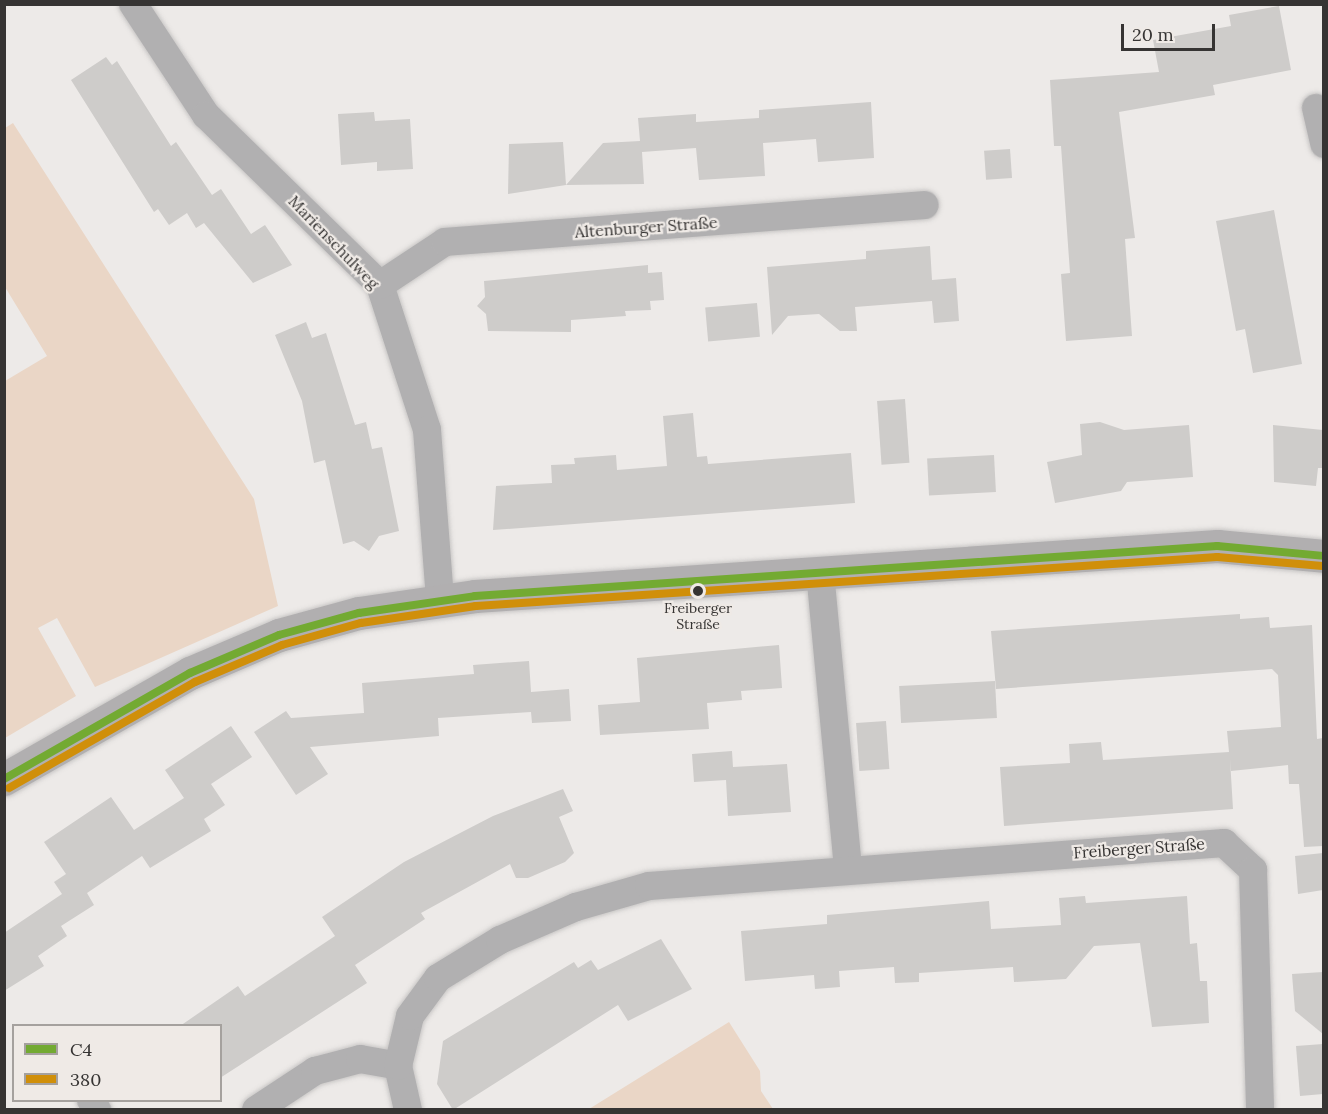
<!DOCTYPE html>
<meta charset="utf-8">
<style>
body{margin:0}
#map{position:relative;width:1328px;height:1114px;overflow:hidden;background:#edeae8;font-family:Lora,serif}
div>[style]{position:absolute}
.green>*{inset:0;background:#ead6c6}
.building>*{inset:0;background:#ceccca;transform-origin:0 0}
.roads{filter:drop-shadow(0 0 2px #c8c6c5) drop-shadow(0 0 2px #c8c6c5)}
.street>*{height:28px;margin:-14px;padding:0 14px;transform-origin:14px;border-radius:14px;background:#b1b0b1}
.secondary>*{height:33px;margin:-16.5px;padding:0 16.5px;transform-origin:16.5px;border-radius:16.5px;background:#b1afb0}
.bus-1>*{height:8px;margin:-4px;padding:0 4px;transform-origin:4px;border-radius:4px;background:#73aa32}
.bus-2>*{height:8px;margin:-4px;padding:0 4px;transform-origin:4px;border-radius:4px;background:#d08f0a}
.dots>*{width:16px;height:16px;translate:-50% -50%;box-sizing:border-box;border:3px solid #efeae6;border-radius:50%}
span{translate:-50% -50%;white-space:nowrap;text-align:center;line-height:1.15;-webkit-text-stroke:4.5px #efeae6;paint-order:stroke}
.bus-label{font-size:14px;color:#363433}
.street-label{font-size:16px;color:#363433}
.frame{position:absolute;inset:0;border:6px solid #363433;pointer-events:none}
.legend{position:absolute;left:12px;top:1024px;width:210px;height:78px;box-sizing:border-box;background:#efeae6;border:2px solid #a5a19e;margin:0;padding:8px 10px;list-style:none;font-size:18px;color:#363433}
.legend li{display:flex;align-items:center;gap:12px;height:30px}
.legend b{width:30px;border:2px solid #a5a19e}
.scale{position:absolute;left:1121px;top:24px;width:94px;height:27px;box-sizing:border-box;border:3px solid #363433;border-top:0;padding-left:8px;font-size:18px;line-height:21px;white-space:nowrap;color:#363433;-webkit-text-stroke:4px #efeae6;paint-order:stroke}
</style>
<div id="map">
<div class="green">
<i style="clip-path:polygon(13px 123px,254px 499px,278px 606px,95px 687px,57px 618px,38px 628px,76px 696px,5px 738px,5px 381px,47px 356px,5px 287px,5px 128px)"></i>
<i style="clip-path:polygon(729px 1022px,760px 1071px,761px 1091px,773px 1109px,589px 1109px)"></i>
</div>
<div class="building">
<i style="clip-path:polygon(1279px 6px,1291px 70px,1213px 85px,1215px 95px,1119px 112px,1135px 238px,1125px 239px,1132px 336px,1066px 341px,1061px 274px,1070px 273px,1061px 146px,1054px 146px,1050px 80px,1159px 72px,1153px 40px,1231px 26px,1229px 15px)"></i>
<i style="clip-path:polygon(106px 57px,112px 65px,117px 61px,171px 146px,176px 142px,212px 195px,221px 189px,251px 234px,265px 225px,292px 265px,253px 283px,204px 223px,196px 228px,187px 213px,169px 225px,158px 209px,154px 212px,71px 80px)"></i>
<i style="clip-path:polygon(871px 102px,874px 158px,818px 162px,816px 139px,763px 143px,765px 176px,699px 180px,696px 148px,642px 152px,644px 184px,566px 185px,603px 143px,640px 141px,638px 118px,696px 114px,696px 122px,759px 118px,759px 110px)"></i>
<i style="clip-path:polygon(374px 112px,375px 121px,410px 119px,413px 169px,377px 171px,377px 162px,341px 165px,338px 114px)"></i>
<i style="clip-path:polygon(563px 142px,566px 185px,508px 194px,509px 144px)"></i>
<i style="left:1010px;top:149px;width:29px;height:26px;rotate:86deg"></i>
<i style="clip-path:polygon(1274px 210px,1302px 364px,1253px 373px,1245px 329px,1236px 331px,1216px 221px)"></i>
<i style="clip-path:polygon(930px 246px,932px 280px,956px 278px,959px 321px,934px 323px,932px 301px,855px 307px,857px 331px,840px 331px,819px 314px,788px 316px,772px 335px,767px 267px,866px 259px,866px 251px)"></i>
<i style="clip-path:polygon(648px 265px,648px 273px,662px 272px,664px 300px,650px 301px,651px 310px,625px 311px,626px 316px,571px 320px,571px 332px,488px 331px,486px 314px,477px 306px,485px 297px,484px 281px)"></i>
<i style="left:757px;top:303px;width:34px;height:52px;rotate:85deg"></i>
<i style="clip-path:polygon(306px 322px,312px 338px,326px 333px,355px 425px,366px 422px,372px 449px,382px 447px,399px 531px,379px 536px,369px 551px,354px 541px,343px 544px,325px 460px,314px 463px,302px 401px,275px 335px)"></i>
<i style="left:905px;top:399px;width:64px;height:28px;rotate:86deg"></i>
<i style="clip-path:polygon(693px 413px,697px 457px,707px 456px,708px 464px,851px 453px,855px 503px,493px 530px,496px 486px,552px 483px,551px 465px,575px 464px,574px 458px,616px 455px,617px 470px,667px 466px,663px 416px)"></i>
<i style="clip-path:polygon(1100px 422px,1124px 430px,1189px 425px,1193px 477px,1127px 482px,1121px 491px,1055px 503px,1047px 462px,1082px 455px,1080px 424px)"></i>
<i style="clip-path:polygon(1273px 425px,1323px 430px,1323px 468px,1318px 468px,1316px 486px,1274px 482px)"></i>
<i style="left:994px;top:455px;width:37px;height:67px;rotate:87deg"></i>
<i style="clip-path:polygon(1240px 614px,1240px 619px,1269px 617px,1270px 628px,1312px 625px,1317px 739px,1323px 738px,1323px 846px,1304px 847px,1299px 784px,1289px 784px,1288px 765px,1231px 771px,1230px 759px,1233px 809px,1004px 826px,1000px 767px,1070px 763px,1069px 744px,1101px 742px,1103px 760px,1229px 752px,1227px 731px,1281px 727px,1278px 675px,1272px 669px,996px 689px,991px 631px)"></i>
<i style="clip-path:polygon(779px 645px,782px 688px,741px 691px,742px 700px,707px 703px,709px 729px,600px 735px,598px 705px,640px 702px,637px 658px)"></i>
<i style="clip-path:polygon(529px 661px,531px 692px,569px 689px,571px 721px,532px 723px,531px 712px,438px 718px,439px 736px,310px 747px,328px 774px,296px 795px,254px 732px,286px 711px,291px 718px,364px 713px,362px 683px,474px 674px,473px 665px)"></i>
<i style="left:995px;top:681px;width:37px;height:96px;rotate:87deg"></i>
<i style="left:886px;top:721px;width:48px;height:30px;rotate:86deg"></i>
<i style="clip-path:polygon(231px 726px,252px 757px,211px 784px,225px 805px,204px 819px,211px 831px,150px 868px,142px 856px,87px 893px,94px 905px,61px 926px,67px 936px,38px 956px,44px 966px,4px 991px,4px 933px,62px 894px,54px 882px,66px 874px,44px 842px,111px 797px,134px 830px,184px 798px,165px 770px)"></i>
<i style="clip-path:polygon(732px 751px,733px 767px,787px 764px,791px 812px,728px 816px,726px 780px,694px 782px,692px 754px)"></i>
<i style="clip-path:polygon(563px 789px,573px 811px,559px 817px,574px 853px,565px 862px,528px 878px,516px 878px,510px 864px,421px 913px,425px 919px,355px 965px,367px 983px,220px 1078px,220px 1026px,180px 1026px,238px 986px,245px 996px,335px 936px,322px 917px,404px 862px,493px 816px)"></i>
<i style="clip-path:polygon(1323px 853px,1323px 890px,1298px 894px,1295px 856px)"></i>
<i style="clip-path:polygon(1085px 896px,1086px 903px,1187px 896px,1190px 944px,1197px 943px,1200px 981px,1207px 981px,1209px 1023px,1152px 1027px,1140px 943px,1094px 946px,1066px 979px,1014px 982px,1013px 967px,919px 973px,919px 982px,895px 983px,894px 967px,839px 971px,840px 987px,815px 989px,814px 975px,745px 981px,741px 931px,827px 924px,827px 915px,989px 901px,991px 929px,1061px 925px,1059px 898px)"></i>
<i style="clip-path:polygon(661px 939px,692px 989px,628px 1021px,618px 1005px,453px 1110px,437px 1084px,443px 1041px,574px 962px,578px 968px,591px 960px,598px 970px)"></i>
<i style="clip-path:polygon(1323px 972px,1323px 1034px,1295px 1011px,1292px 974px)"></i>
<i style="clip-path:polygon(1323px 1044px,1323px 1094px,1300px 1096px,1296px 1046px)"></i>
</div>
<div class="roads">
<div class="street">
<i style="left:133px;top:4px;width:133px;rotate:56.7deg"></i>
<i style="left:206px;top:115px;width:243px;rotate:44.3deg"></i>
<i style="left:380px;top:285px;width:152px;rotate:72deg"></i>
<i style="left:427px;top:430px;width:170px;rotate:85.6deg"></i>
<i style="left:1316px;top:108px;width:37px;rotate:77deg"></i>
<i style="left:380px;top:285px;width:78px;rotate:-33.5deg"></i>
<i style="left:445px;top:242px;width:481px;rotate:-4.4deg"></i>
<i style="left:820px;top:572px;width:296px;rotate:84.6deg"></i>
<i style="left:91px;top:1100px;width:12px;rotate:59deg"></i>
<i style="left:256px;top:1110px;width:71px;rotate:-33.5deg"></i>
<i style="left:315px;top:1071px;width:47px;rotate:-14.9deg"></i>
<i style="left:360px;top:1059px;width:39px;rotate:10deg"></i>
<i style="left:408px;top:1110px;width:45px;rotate:-102.8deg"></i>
<i style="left:398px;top:1066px;width:51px;rotate:-76.5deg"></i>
<i style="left:410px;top:1016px;width:47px;rotate:-53.6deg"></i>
<i style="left:438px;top:978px;width:73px;rotate:-31.5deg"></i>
<i style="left:500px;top:940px;width:83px;rotate:-23.5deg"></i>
<i style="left:576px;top:907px;width:76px;rotate:-16deg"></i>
<i style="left:649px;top:886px;width:577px;rotate:-4.28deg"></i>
<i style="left:1224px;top:843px;width:40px;rotate:43deg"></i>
<i style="left:1253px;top:870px;width:240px;rotate:88.3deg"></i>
</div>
<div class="secondary">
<i style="left:4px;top:779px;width:214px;rotate:-29.7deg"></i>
<i style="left:190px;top:673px;width:97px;rotate:-23.1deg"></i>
<i style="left:279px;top:635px;width:83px;rotate:-15.4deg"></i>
<i style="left:359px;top:613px;width:117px;rotate:-8.3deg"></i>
<i style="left:475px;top:596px;width:744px;rotate:-3.86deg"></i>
<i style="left:1217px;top:546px;width:107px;rotate:5.3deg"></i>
</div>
</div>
<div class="bus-1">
<i style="left:4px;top:779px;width:214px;rotate:-29.7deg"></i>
<i style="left:190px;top:673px;width:97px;rotate:-23.1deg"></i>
<i style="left:279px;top:635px;width:83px;rotate:-15.4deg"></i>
<i style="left:359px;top:613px;width:117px;rotate:-8.3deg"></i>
<i style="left:475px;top:596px;width:744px;rotate:-3.86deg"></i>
<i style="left:1217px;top:546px;width:107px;rotate:5.3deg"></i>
</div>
<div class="bus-2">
<i style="left:9px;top:788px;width:214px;rotate:-29.7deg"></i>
<i style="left:195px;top:682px;width:95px;rotate:-23deg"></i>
<i style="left:282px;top:645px;width:82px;rotate:-15.6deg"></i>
<i style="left:361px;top:623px;width:116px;rotate:-8.4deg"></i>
<i style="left:476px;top:606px;width:743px;rotate:-3.78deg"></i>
<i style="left:1217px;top:557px;width:106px;rotate:4.9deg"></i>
</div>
<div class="dots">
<i style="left:698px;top:591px;background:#363433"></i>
</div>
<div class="bus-label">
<span style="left:698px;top:616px">Freiberger<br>Straße</span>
</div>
<div class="street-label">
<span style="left:646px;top:227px;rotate:-4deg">Altenburger Straße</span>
<span style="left:334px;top:242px;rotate:46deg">Marienschulweg</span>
<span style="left:1139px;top:848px;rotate:-4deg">Freiberger Straße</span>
</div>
<div class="frame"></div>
<ul class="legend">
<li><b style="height:8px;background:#73aa32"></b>C4</li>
<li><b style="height:8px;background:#d08f0a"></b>380</li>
</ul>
<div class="scale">20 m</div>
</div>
